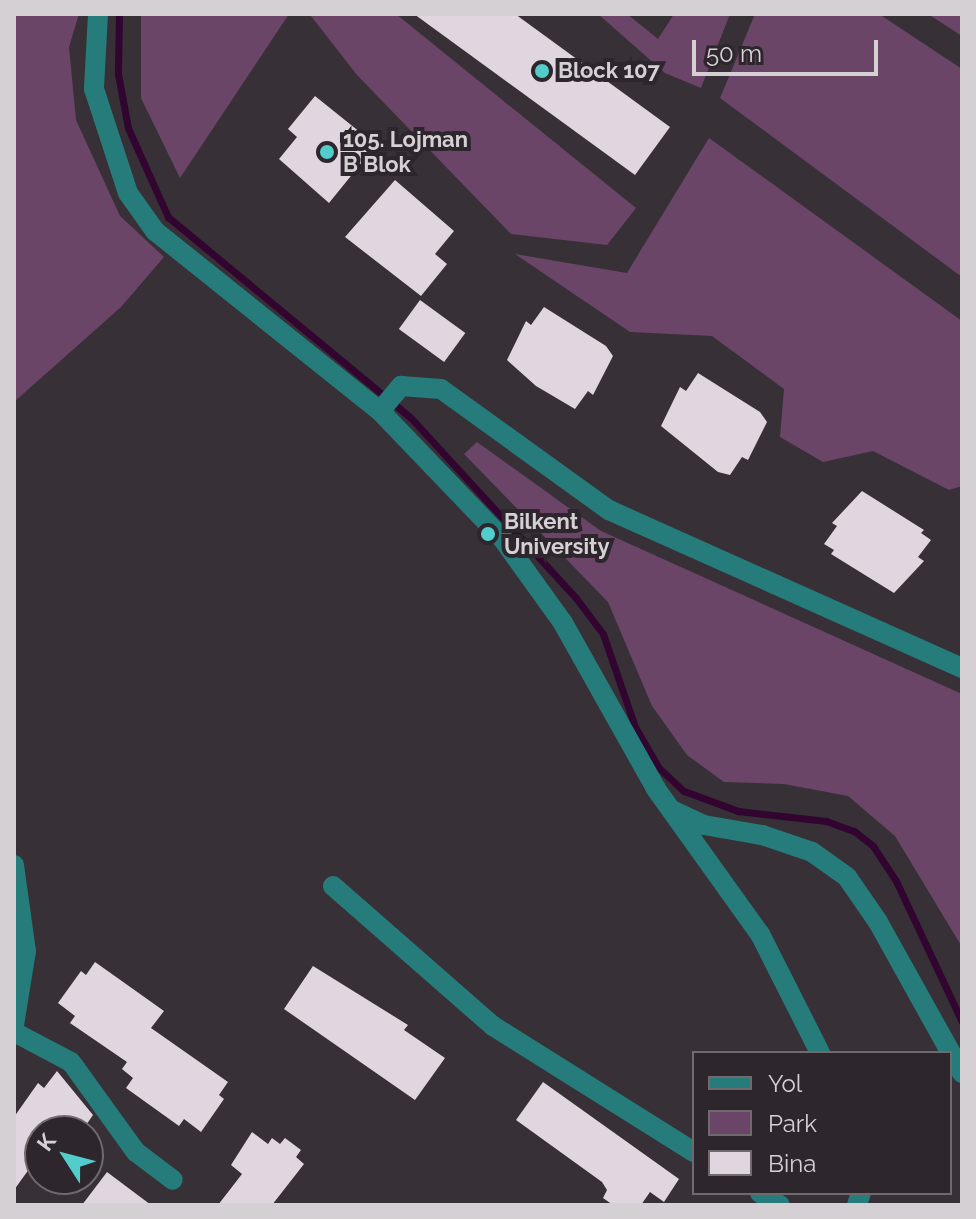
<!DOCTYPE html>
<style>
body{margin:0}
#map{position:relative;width:976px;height:1219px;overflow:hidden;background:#373036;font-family:Raleway,sans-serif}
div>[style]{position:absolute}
.green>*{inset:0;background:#6b4568}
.stream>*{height:7px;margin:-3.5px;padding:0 3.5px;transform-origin:3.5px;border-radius:3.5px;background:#320430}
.building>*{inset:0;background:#e0d6df;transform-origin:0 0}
.minor>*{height:20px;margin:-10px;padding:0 10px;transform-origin:10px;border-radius:10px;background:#257c7b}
.dots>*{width:22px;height:22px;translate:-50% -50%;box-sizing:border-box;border:4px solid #2d262c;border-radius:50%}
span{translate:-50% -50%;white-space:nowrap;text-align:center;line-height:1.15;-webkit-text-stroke:8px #2d262c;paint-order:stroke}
.poi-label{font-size:22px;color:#d5d0d4;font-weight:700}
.left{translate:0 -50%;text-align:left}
.frame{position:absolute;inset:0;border:16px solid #d5d0d4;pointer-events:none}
.legend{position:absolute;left:692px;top:1051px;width:260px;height:144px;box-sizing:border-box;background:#2d262c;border:2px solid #706a6f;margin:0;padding:10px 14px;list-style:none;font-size:24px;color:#d5d0d4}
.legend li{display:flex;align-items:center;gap:16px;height:40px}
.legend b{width:40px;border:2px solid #706a6f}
.north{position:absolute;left:24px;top:1115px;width:80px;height:80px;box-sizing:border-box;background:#2d262c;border:2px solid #706a6f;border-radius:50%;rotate:306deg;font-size:22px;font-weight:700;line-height:32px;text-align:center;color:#d5d0d4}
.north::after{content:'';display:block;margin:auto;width:28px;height:36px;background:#52cdcc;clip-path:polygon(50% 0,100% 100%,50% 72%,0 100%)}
.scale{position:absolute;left:692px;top:40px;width:186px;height:36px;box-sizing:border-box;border:4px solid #d5d0d4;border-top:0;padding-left:10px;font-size:24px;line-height:28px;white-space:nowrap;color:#d5d0d4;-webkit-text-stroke:6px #2d262c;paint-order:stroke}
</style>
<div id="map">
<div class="green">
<i style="clip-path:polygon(14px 14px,79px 14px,69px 47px,76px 120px,120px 216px,164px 257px,121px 307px,14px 402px)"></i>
<i style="clip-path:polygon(141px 14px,289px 14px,180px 178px,141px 98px)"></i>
<i style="clip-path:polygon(396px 14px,636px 208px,607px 245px,511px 234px,357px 75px,311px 16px)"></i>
<i style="clip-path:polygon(598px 14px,627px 14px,658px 39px,674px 14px,730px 14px,701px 88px,665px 73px)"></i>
<i style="clip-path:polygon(755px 14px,879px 14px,962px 69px,962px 277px,720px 98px)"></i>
<i style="clip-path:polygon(928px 14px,962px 14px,962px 36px)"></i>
<i style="clip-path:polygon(709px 138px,962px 321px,962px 486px,949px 490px,873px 451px,823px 462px,780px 437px,784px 389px,712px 336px,630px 332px,515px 254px,627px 273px)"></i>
<i style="clip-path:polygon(477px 442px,601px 531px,962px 694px,962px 947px,895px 836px,848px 796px,784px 784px,724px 782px,687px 755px,652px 706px,608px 602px,464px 454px)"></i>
</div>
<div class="stream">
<i style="left:119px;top:14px;width:60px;rotate:91deg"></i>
<i style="left:118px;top:74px;width:55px;rotate:79.5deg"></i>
<i style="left:128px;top:128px;width:98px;rotate:65.8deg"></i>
<i style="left:168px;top:217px;width:315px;rotate:39.6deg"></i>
<i style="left:411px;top:418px;width:244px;rotate:47.5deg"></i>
<i style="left:576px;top:598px;width:45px;rotate:53.1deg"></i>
<i style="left:603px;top:634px;width:98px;rotate:71deg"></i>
<i style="left:635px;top:727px;width:48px;rotate:59.7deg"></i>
<i style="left:659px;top:768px;width:34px;rotate:43deg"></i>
<i style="left:684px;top:791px;width:58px;rotate:20.3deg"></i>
<i style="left:738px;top:811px;width:89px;rotate:6.5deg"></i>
<i style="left:826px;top:821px;width:30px;rotate:20deg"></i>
<i style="left:854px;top:831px;width:24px;rotate:38deg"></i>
<i style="left:873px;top:846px;width:42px;rotate:56.7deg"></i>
<i style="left:896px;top:881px;width:156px;rotate:64.9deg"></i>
</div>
<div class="building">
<i style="clip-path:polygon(414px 14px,515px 14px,670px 127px,635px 175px)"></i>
<i style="clip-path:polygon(315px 96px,376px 145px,329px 203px,279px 159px,297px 137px,288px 129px)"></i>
<i style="clip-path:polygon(395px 180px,454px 231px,435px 254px,447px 264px,421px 296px,345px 237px)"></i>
<i style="left:420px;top:300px;width:56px;height:36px;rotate:36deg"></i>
<i style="clip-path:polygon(544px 307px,606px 346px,613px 356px,593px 395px,588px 391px,575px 409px,536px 386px,507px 360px,526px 321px,531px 325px)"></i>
<i style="clip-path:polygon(698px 373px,760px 412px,767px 422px,748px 460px,742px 457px,730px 475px,718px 472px,661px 426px,680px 387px,686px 391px)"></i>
<i style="clip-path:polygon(862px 491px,924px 530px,921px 533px,931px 540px,918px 557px,924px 561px,894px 593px,831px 554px,834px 550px,824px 544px,837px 526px,832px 523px)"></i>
<i style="clip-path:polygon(95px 962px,164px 1011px,151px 1028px,228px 1082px,219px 1095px,224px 1099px,201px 1132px,184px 1119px,179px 1126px,126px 1088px,133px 1078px,122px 1069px,127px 1062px,70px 1023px,75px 1016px,58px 1003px,81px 971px,86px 975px)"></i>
<i style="clip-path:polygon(313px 966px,408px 1025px,404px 1030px,445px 1058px,415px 1100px,284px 1009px)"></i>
<i style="clip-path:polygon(57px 1071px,93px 1115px,82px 1131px,40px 1131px,40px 1171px,32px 1165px,14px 1190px,14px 1117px,38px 1083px,44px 1088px)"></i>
<i style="clip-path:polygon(543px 1082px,679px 1179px,664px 1202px,650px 1192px,641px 1205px,613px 1205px,603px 1198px,607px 1190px,602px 1182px,516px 1120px)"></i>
<i style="clip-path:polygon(252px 1132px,268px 1144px,272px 1138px,280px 1144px,285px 1138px,301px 1150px,296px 1157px,304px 1164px,272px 1205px,218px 1205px,242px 1174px,231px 1165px)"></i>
<i style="clip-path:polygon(107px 1172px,151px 1205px,82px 1205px)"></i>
</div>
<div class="minor">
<i style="left:98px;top:14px;width:75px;rotate:93.1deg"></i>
<i style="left:94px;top:89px;width:109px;rotate:71.9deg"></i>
<i style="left:128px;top:193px;width:47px;rotate:54.6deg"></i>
<i style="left:155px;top:231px;width:288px;rotate:38.7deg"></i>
<i style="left:380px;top:411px;width:176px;rotate:46.2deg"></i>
<i style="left:502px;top:538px;width:105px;rotate:54.3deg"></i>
<i style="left:563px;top:623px;width:190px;rotate:60.7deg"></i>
<i style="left:656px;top:789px;width:178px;rotate:54.4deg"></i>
<i style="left:760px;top:934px;width:133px;rotate:63.2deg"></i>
<i style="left:380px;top:411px;width:33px;rotate:-50deg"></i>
<i style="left:401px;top:386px;width:40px;rotate:4.3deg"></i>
<i style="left:441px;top:389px;width:207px;rotate:35.8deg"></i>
<i style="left:609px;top:510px;width:387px;rotate:24.1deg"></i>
<i style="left:674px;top:811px;width:33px;rotate:25deg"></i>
<i style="left:704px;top:825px;width:59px;rotate:9.8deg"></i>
<i style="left:762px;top:835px;width:53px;rotate:18.8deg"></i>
<i style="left:812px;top:852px;width:43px;rotate:35.5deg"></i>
<i style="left:847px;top:877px;width:55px;rotate:55.4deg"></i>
<i style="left:878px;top:922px;width:173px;rotate:60.9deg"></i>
<i style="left:14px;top:865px;width:87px;rotate:82.1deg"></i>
<i style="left:26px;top:951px;width:75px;rotate:99.2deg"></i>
<i style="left:333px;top:886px;width:213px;rotate:41.2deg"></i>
<i style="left:493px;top:1026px;width:237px;rotate:32.1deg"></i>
<i style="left:14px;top:1032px;width:64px;rotate:27.8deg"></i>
<i style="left:71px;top:1062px;width:111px;rotate:54.2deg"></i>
<i style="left:136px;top:1152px;width:46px;rotate:37.1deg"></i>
<i style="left:760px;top:1193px;width:23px;rotate:31deg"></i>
<i style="left:857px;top:1205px;width:13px;rotate:-72deg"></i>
</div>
<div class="dots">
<i style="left:542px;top:71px;background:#52cdcc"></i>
<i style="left:327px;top:152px;background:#52cdcc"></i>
<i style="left:488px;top:534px;background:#52cdcc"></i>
</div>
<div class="poi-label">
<span class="left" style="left:558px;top:71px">Block 107</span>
<span class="left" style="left:343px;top:152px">105. Lojman<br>B Blok</span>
<span class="left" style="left:504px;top:534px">Bilkent<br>University</span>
</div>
<div class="frame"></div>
<ul class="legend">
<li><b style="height:10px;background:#257c7b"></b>Yol</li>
<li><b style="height:22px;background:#6b4568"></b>Park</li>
<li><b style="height:22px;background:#e0d6df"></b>Bina</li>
</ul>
<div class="north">K</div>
<div class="scale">50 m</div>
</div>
